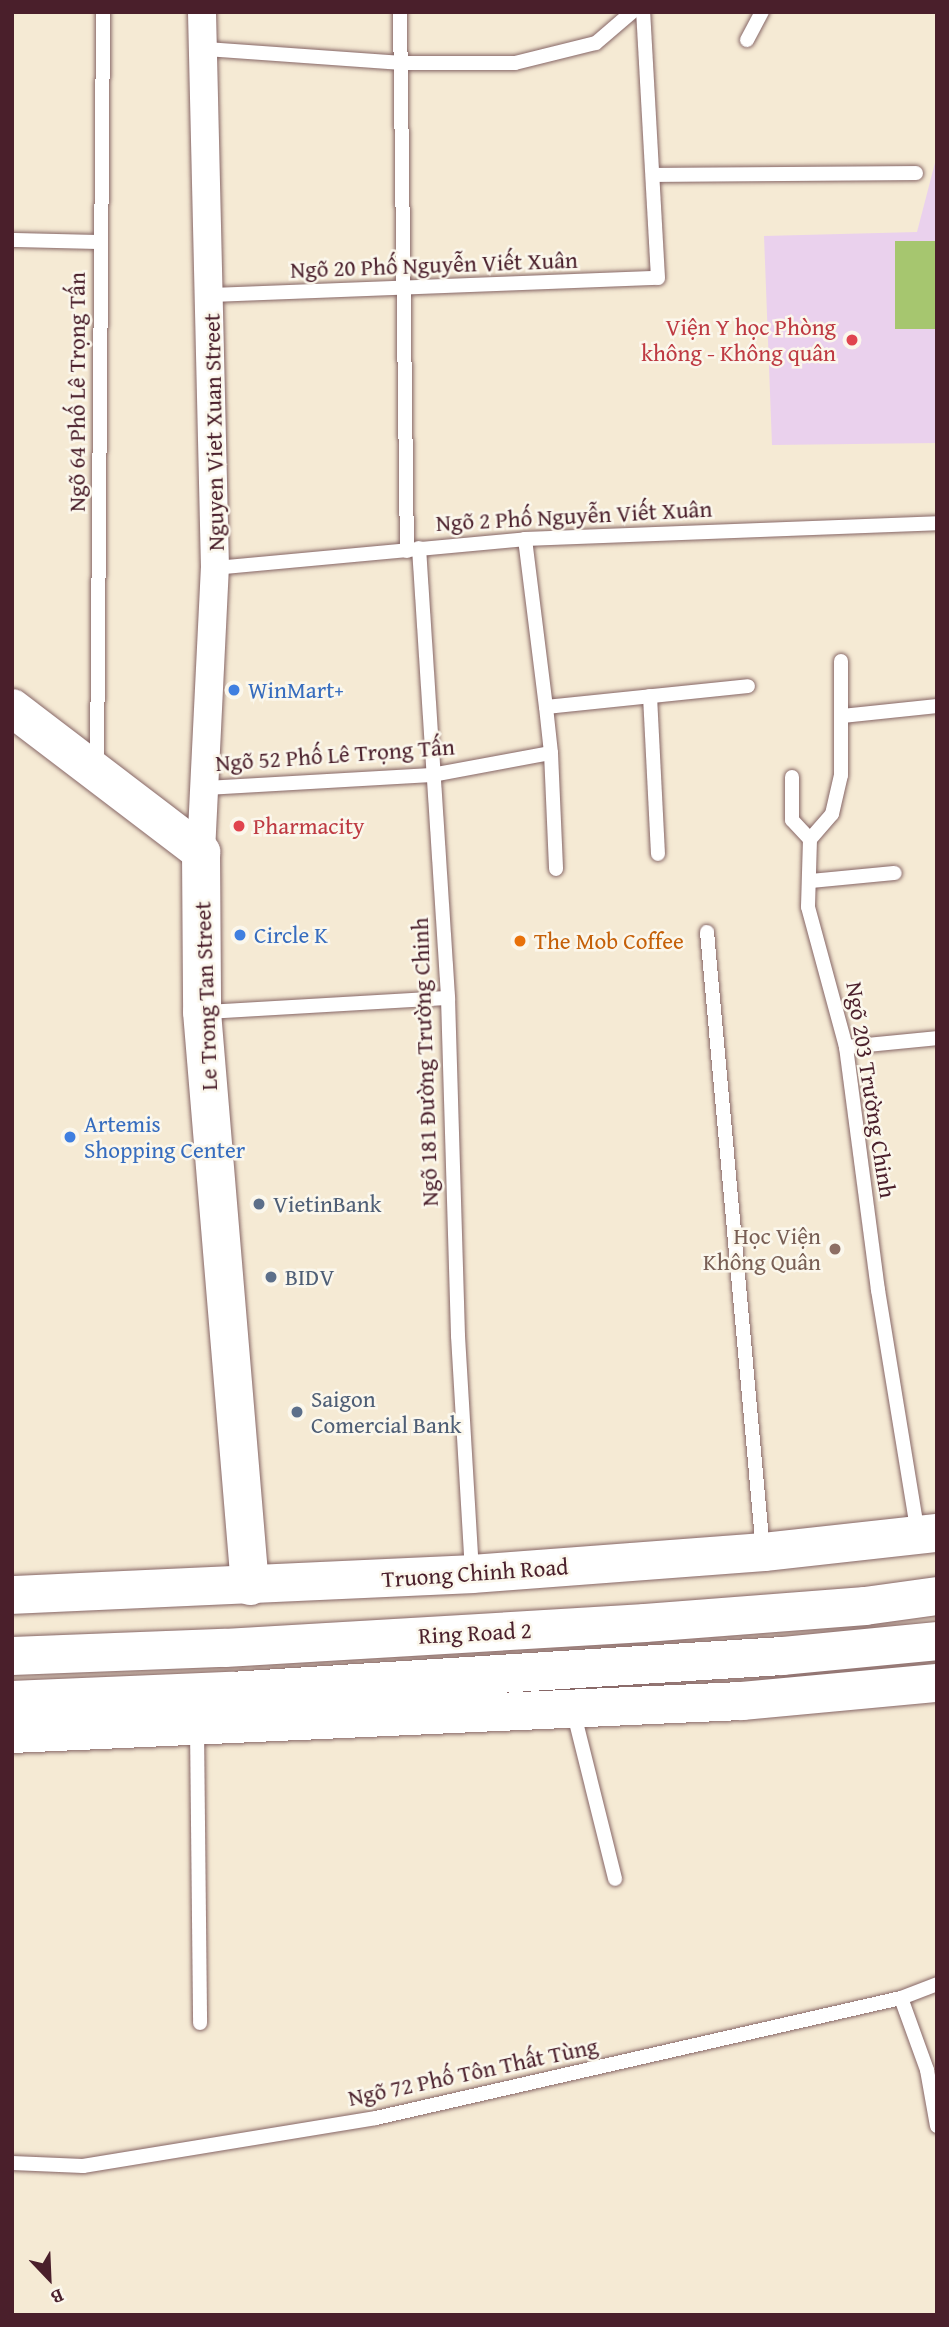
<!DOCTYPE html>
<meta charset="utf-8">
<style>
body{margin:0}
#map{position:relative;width:949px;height:2327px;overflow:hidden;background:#f5ead4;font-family:"Gentium Book Plus",serif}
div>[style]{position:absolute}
.built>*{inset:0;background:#ead1ed}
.green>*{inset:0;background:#a6c66f;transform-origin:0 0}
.roads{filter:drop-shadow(0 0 2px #866666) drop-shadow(0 0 2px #866666)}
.lane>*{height:14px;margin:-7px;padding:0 7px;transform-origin:7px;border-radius:7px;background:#fff}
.street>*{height:28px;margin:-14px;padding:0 14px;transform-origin:14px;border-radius:14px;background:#fff}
.secondary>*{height:38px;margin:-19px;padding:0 19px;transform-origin:19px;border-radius:19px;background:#fff}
.primary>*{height:38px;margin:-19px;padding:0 19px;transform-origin:19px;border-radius:19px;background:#fff}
.highway>*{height:38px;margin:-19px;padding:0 19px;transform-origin:19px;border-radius:19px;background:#fff}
.dots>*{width:19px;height:19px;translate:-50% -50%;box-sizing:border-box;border:4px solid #fbf7ec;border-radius:50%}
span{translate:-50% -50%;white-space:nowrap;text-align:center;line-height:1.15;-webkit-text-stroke:5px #fbf7ec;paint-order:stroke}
.street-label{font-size:23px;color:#4a1f2b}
.health-label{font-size:23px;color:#be3a42}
.right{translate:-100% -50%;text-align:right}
.left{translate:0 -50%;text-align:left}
.shop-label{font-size:23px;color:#366cbe}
.food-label{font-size:23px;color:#c56008}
.service-label{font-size:23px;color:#4e5e75}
.education-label{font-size:23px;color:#785e54}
.frame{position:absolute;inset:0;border:14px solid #4a1f2b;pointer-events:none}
.north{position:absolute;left:14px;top:2243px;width:70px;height:70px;-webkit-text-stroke:5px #fbf7ec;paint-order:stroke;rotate:157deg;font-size:19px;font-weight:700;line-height:28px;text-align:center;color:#4a1f2b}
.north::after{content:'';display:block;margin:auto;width:24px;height:32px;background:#4a1f2b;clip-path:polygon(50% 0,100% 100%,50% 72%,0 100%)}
</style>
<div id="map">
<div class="built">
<i style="clip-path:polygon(937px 155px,937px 443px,772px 445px,764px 236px,917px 232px)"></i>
</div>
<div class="green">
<i style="left:937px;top:241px;width:88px;height:42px;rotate:90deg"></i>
</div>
<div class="roads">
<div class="lane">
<i style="left:400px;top:12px;width:539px;rotate:89.26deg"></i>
<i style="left:747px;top:40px;width:32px;rotate:-62deg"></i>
<i style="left:206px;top:49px;width:197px;rotate:4.1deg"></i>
<i style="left:403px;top:63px;width:112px"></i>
<i style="left:515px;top:63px;width:83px;rotate:-13.9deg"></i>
<i style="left:596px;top:43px;width:48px;rotate:-40.7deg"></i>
<i style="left:653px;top:175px;width:263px;rotate:-0.4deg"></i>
<i style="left:12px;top:240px;width:89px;rotate:1.3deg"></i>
<i style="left:212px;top:295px;width:446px;rotate:-2.2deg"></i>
<i style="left:658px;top:278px;width:266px;rotate:-93.2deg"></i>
<i style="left:525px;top:539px;width:169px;rotate:82.9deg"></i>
<i style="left:419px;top:548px;width:451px;rotate:86.3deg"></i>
<i style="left:448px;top:998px;width:338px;rotate:88.3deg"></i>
<i style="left:458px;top:1336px;width:235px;rotate:86.6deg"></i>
<i style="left:215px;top:568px;width:311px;rotate:-5.3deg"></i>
<i style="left:525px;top:539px;width:412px;rotate:-2.2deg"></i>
<i style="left:841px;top:661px;width:114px;rotate:90deg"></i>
<i style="left:841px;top:775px;width:40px;rotate:103deg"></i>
<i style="left:832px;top:814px;width:33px;rotate:131deg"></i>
<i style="left:810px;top:839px;width:68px;rotate:91.7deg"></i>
<i style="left:808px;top:907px;width:145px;rotate:74.8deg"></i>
<i style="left:846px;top:1047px;width:245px;rotate:82.5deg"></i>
<i style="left:878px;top:1290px;width:247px;rotate:80.7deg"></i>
<i style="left:650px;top:696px;width:158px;rotate:87.1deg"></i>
<i style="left:842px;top:716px;width:96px;rotate:-6deg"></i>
<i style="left:551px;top:753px;width:116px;rotate:87.5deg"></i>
<i style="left:97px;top:767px;width:755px;rotate:-89.54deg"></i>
<i style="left:792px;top:777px;width:43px;rotate:90deg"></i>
<i style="left:792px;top:820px;width:26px;rotate:47deg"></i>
<i style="left:206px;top:788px;width:226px;rotate:-3.3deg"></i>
<i style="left:432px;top:775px;width:121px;rotate:-10.5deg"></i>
<i style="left:551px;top:753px;width:46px;rotate:-96.2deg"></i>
<i style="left:546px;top:707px;width:203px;rotate:-5.9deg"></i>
<i style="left:810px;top:881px;width:85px;rotate:-5.4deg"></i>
<i style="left:707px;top:932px;width:622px;rotate:84.83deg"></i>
<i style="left:205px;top:1012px;width:243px;rotate:-3.3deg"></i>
<i style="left:846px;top:1047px;width:91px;rotate:-5.6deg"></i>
<i style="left:573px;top:1710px;width:174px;rotate:76deg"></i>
<i style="left:197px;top:1727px;width:296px;rotate:89.4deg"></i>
<i style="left:901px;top:1998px;width:77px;rotate:70.1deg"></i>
<i style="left:927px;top:2070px;width:57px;rotate:79.9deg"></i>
<i style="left:12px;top:2163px;width:71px;rotate:2.4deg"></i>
<i style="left:83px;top:2166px;width:297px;rotate:-9.3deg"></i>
<i style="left:376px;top:2118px;width:539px;rotate:-12.88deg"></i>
<i style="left:901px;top:1998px;width:39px;rotate:-21deg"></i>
</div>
<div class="street">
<i style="left:201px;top:852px;width:284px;rotate:-87.2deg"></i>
<i style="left:215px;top:568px;width:556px;rotate:-91.34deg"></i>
</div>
<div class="secondary">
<i style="left:12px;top:708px;width:238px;rotate:37.3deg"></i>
<i style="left:201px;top:852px;width:160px;rotate:89.6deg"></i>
<i style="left:202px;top:1012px;width:576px;rotate:85.22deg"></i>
</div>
<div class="primary">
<i style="left:12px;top:1595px;width:460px;rotate:-2.6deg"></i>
<i style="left:472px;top:1574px;width:293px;rotate:-4.3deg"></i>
<i style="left:764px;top:1552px;width:174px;rotate:-6.3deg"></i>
<i style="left:12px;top:1734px;width:731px;rotate:-2.59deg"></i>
<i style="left:742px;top:1701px;width:196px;rotate:-5.3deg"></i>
</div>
<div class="highway">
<i style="left:12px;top:1656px;width:213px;rotate:-2.2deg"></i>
<i style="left:225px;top:1648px;width:421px;rotate:-3.4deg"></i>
<i style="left:645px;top:1623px;width:221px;rotate:-4.4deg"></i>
<i style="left:865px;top:1606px;width:73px;rotate:-7.9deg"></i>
<i style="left:12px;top:1700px;width:219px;rotate:-2.4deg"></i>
<i style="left:231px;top:1691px;width:552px;rotate:-3.63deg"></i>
<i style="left:782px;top:1656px;width:156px;rotate:-5.5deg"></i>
</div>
</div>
<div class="dots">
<i style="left:852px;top:340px;background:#e0444e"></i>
<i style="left:234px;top:690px;background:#3f7fe0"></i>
<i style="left:239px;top:826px;background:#e0444e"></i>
<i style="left:240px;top:935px;background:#3f7fe0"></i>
<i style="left:520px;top:941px;background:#e8710a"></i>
<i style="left:70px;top:1137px;background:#3f7fe0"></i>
<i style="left:259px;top:1204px;background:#5c6f8a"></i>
<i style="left:835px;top:1249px;background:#8d6e63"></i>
<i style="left:271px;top:1277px;background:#5c6f8a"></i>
<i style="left:297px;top:1412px;background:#5c6f8a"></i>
</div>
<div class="street-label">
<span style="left:434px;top:265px;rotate:-2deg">Ngõ 20 Phố Nguyễn Viết Xuân</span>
<span style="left:77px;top:392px;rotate:-90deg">Ngõ 64 Phố Lê Trọng Tấn</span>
<span style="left:214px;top:432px;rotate:-91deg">Nguyen Viet Xuan Street</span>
<span style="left:574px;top:516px;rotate:-3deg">Ngõ 2 Phố Nguyễn Viết Xuân</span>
<span style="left:335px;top:755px;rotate:-4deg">Ngõ 52 Phố Lê Trọng Tấn</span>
<span style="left:206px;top:996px;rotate:-92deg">Le Trong Tan Street</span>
<span style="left:425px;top:1062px;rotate:-92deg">Ngõ 181 Đường Trường Chinh</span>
<span style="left:871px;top:1090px;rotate:81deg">Ngõ 203 Trường Chinh</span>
<span style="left:475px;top:1573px;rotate:-4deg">Truong Chinh Road</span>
<span style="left:475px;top:1633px;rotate:-3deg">Ring Road 2</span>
<span style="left:473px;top:2072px;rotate:-12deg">Ngõ 72 Phố Tôn Thất Tùng</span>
</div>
<div class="health-label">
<span class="right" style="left:836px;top:340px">Viện Y học Phòng<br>không - Không quân</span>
<span class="left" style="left:253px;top:826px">Pharmacity</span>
</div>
<div class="shop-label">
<span class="left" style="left:248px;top:690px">WinMart+</span>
<span class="left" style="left:254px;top:935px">Circle K</span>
<span class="left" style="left:84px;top:1137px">Artemis<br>Shopping Center</span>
</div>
<div class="food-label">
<span class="left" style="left:534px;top:941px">The Mob Coffee</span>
</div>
<div class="service-label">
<span class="left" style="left:273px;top:1204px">VietinBank</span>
<span class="left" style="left:285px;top:1277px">BIDV</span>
<span class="left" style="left:311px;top:1412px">Saigon<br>Comercial Bank</span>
</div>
<div class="education-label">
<span class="right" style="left:821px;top:1249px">Học Viện<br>Không Quân</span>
</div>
<div class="frame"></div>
<div class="north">B</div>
</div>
